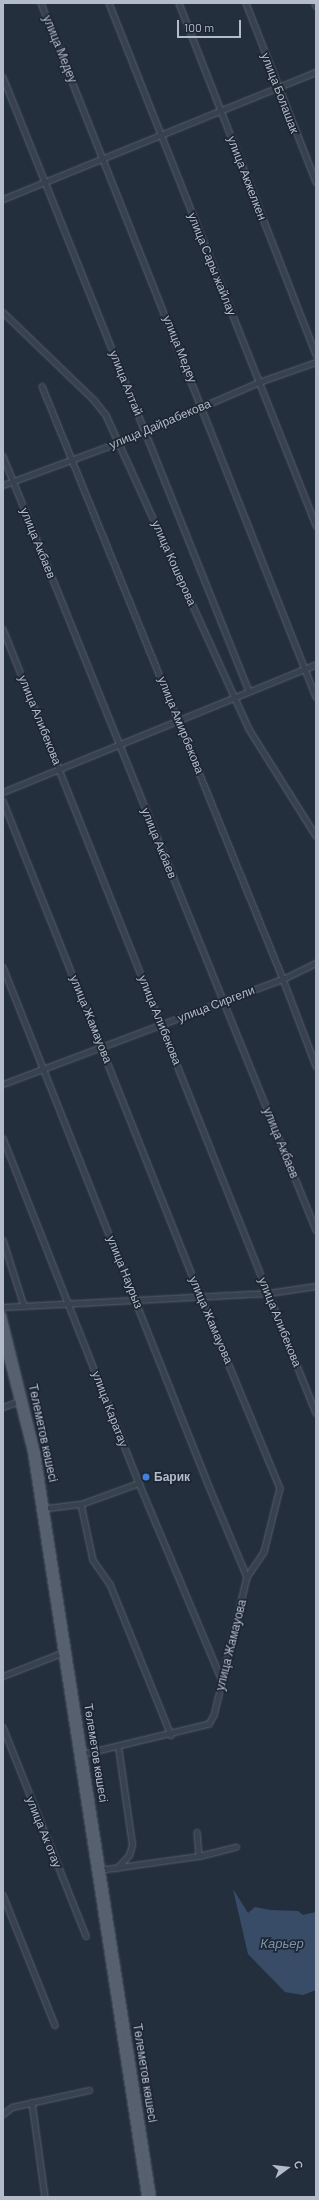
<!DOCTYPE html>
<meta charset="utf-8">
<style>
body{margin:0}
#map{position:relative;width:319px;height:2200px;overflow:hidden;background:#242f3e;font-family:Barlow,sans-serif}
div>[style]{position:absolute}
.water>*{inset:0;background:#394c67}
.roads{filter:drop-shadow(0 0 1px #565f6c) drop-shadow(0 0 1px #565f6c)}
.minor>*{height:4.5px;margin:-2.25px;padding:0 2.25px;transform-origin:2.25px;border-radius:2.25px;background:#38414e}
.major>*{height:5.5px;margin:-2.75px;padding:0 2.75px;transform-origin:2.75px;border-radius:2.75px;background:#56606e}
.dots>*{width:11px;height:11px;translate:-50% -50%;box-sizing:border-box;border:2px solid #1d2633;border-radius:50%}
span{translate:-50% -50%;white-space:nowrap;text-align:center;line-height:1.15;-webkit-text-stroke:3.5px #1d2633;paint-order:stroke}
.street-label{font-size:12px;color:#b4bcc9}
.poi-label{font-size:12px;color:#b4bcc9;font-weight:700}
.left{translate:0 -50%;text-align:left}
.water-label{font-size:13px;color:#7c92b1;font-style:italic}
.frame{position:absolute;inset:0;border:4px solid #b4bcc9;pointer-events:none}
.north{position:absolute;left:267px;top:2148px;width:40px;height:40px;-webkit-text-stroke:3px #1d2633;paint-order:stroke;rotate:75deg;font-size:11px;font-weight:700;line-height:16px;text-align:center;color:#b4bcc9}
.north::after{content:'';display:block;margin:auto;width:14px;height:18px;background:#b4bcc9;clip-path:polygon(50% 0,100% 100%,50% 72%,0 100%)}
.scale{position:absolute;left:177px;top:20px;width:64px;height:18px;box-sizing:border-box;border:2px solid #b4bcc9;border-top:0;padding-left:5px;font-size:12px;line-height:14px;white-space:nowrap;color:#b4bcc9;-webkit-text-stroke:3px #1d2633;paint-order:stroke}
</style>
<div id="map">
<div class="water">
<i style="clip-path:polygon(233px 1889px,248px 1913px,255px 1907px,270px 1910px,298px 1911px,303px 1915px,316px 1912px,316px 1990px,303px 1995px,285px 1992px,248px 1954px)"></i>
</div>
<div class="roads">
<div class="minor">
<i style="left:41px;top:3px;width:746px;rotate:68.38deg"></i>
<i style="left:109px;top:3px;width:562px;rotate:68.37deg"></i>
<i style="left:179px;top:3px;width:377px;rotate:68.7deg"></i>
<i style="left:246px;top:3px;width:192px;rotate:68.6deg"></i>
<i style="left:315px;top:3px;width:3px;rotate:72deg"></i>
<i style="left:3px;top:77px;width:661px;rotate:68.17deg"></i>
<i style="left:3px;top:199px;width:338px;rotate:-22.1deg"></i>
<i style="left:3px;top:312px;width:127px;rotate:44deg"></i>
<i style="left:94px;top:400px;width:19px;rotate:51deg"></i>
<i style="left:106px;top:415px;width:345px;rotate:65.5deg"></i>
<i style="left:249px;top:729px;width:126px;rotate:57.9deg"></i>
<i style="left:42px;top:386px;width:640px;rotate:67.88deg"></i>
<i style="left:283px;top:979px;width:93px;rotate:69.2deg"></i>
<i style="left:3px;top:456px;width:835px;rotate:67.98deg"></i>
<i style="left:3px;top:485px;width:125px;rotate:-20.2deg"></i>
<i style="left:120px;top:442px;width:151px;rotate:-23.3deg"></i>
<i style="left:259px;top:382px;width:60px;rotate:-19.3deg"></i>
<i style="left:3px;top:629px;width:844px;rotate:68.24deg"></i>
<i style="left:3px;top:792px;width:338px;rotate:-22.2deg"></i>
<i style="left:3px;top:801px;width:532px;rotate:68.26deg"></i>
<i style="left:200px;top:1295px;width:209px;rotate:67.5deg"></i>
<i style="left:280px;top:1488px;width:66px;rotate:104deg"></i>
<i style="left:264px;top:1552px;width:30px;rotate:124deg"></i>
<i style="left:247px;top:1577px;width:142px;rotate:103.4deg"></i>
<i style="left:214px;top:1715px;width:10px;rotate:119deg"></i>
<i style="left:209px;top:1724px;width:128px;rotate:166.4deg"></i>
<i style="left:3px;top:967px;width:556px;rotate:68.37deg"></i>
<i style="left:208px;top:1484px;width:101px;rotate:67.2deg"></i>
<i style="left:3px;top:1084px;width:299px;rotate:-20.6deg"></i>
<i style="left:283px;top:979px;width:37px;rotate:-26deg"></i>
<i style="left:3px;top:1138px;width:371px;rotate:68.5deg"></i>
<i style="left:139px;top:1483px;width:212px;rotate:67.2deg"></i>
<i style="left:3px;top:1240px;width:69px;rotate:72.3deg"></i>
<i style="left:3px;top:1307px;width:266px;rotate:-3deg"></i>
<i style="left:269px;top:1293px;width:48px;rotate:-8.5deg"></i>
<i style="left:3px;top:1407px;width:20px;rotate:-20deg"></i>
<i style="left:81px;top:1504px;width:57px;rotate:77.9deg"></i>
<i style="left:93px;top:1560px;width:29px;rotate:55deg"></i>
<i style="left:110px;top:1584px;width:163px;rotate:68deg"></i>
<i style="left:47px;top:1508px;width:34px;rotate:-7deg"></i>
<i style="left:81px;top:1504px;width:62px;rotate:-19.9deg"></i>
<i style="left:3px;top:1676px;width:66px;rotate:-21.5deg"></i>
<i style="left:3px;top:1727px;width:225px;rotate:68.3deg"></i>
<i style="left:197px;top:1832px;width:24px;rotate:85deg"></i>
<i style="left:117px;top:1868px;width:18px;rotate:-47deg"></i>
<i style="left:129px;top:1855px;width:10px;rotate:-73deg"></i>
<i style="left:132px;top:1845px;width:99px;rotate:-98.1deg"></i>
<i style="left:99px;top:1870px;width:101px;rotate:-8deg"></i>
<i style="left:199px;top:1856px;width:38px;rotate:-14deg"></i>
<i style="left:3px;top:1895px;width:140px;rotate:68.2deg"></i>
<i style="left:32px;top:2102px;width:96px;rotate:82.2deg"></i>
<i style="left:3px;top:2114px;width:11px;rotate:-38deg"></i>
<i style="left:12px;top:2107px;width:79px;rotate:-12.4deg"></i>
</div>
<div class="major">
<i style="left:3px;top:1315px;width:141px;rotate:76.1deg"></i>
<i style="left:37px;top:1452px;width:754px;rotate:81.15deg"></i>
<i style="left:3px;top:1338px;width:119px;rotate:75.8deg"></i>
<i style="left:32px;top:1453px;width:753px;rotate:81.29deg"></i>
</div>
</div>
<div class="dots">
<i style="left:146px;top:1477px;background:#3f7fe0"></i>
</div>
<div class="street-label">
<span style="left:60px;top:49px;rotate:68deg">улица Медеу</span>
<span style="left:280px;top:93px;rotate:69deg">улица Болашак</span>
<span style="left:247px;top:178px;rotate:69deg">улица Акжелкен</span>
<span style="left:212px;top:264px;rotate:68deg">улица Сары жайлау</span>
<span style="left:180px;top:349px;rotate:68deg">улица Медеу</span>
<span style="left:126px;top:383px;rotate:68deg">улица Алтай</span>
<span style="left:160px;top:424px;rotate:-23deg">улица Дайрабекова</span>
<span style="left:38px;top:543px;rotate:68deg">улица Акбаев</span>
<span style="left:174px;top:563px;rotate:66deg">улица Кошерова</span>
<span style="left:40px;top:720px;rotate:68deg">улица Алибекова</span>
<span style="left:181px;top:725px;rotate:68deg">улица Амирбекова</span>
<span style="left:159px;top:843px;rotate:68deg">улица Акбаев</span>
<span style="left:216px;top:1004px;rotate:-21deg">улица Сиргели</span>
<span style="left:91px;top:1019px;rotate:68deg">улица Жамауова</span>
<span style="left:160px;top:1020px;rotate:68deg">улица Алибекова</span>
<span style="left:281px;top:1143px;rotate:68deg">улица Акбаев</span>
<span style="left:125px;top:1272px;rotate:68deg">улица Наурыз</span>
<span style="left:211px;top:1320px;rotate:67deg">улица Жамауова</span>
<span style="left:280px;top:1322px;rotate:68deg">улица Алибекова</span>
<span style="left:110px;top:1409px;rotate:69deg">улица Каратау</span>
<span style="left:43px;top:1433px;rotate:78deg">Төлеметов көшесі</span>
<span style="left:231px;top:1645px;rotate:-76deg">улица Жамауова</span>
<span style="left:96px;top:1753px;rotate:81deg">Төлеметов көшесі</span>
<span style="left:44px;top:1832px;rotate:68deg">улица Ак отау</span>
<span style="left:145px;top:2073px;rotate:81deg">Төлеметов көшесі</span>
</div>
<div class="poi-label">
<span class="left" style="left:154px;top:1477px">Барик</span>
</div>
<div class="water-label">
<span style="left:282px;top:1943px">Карьер</span>
</div>
<div class="frame"></div>
<div class="north">С</div>
<div class="scale">100 m</div>
</div>
